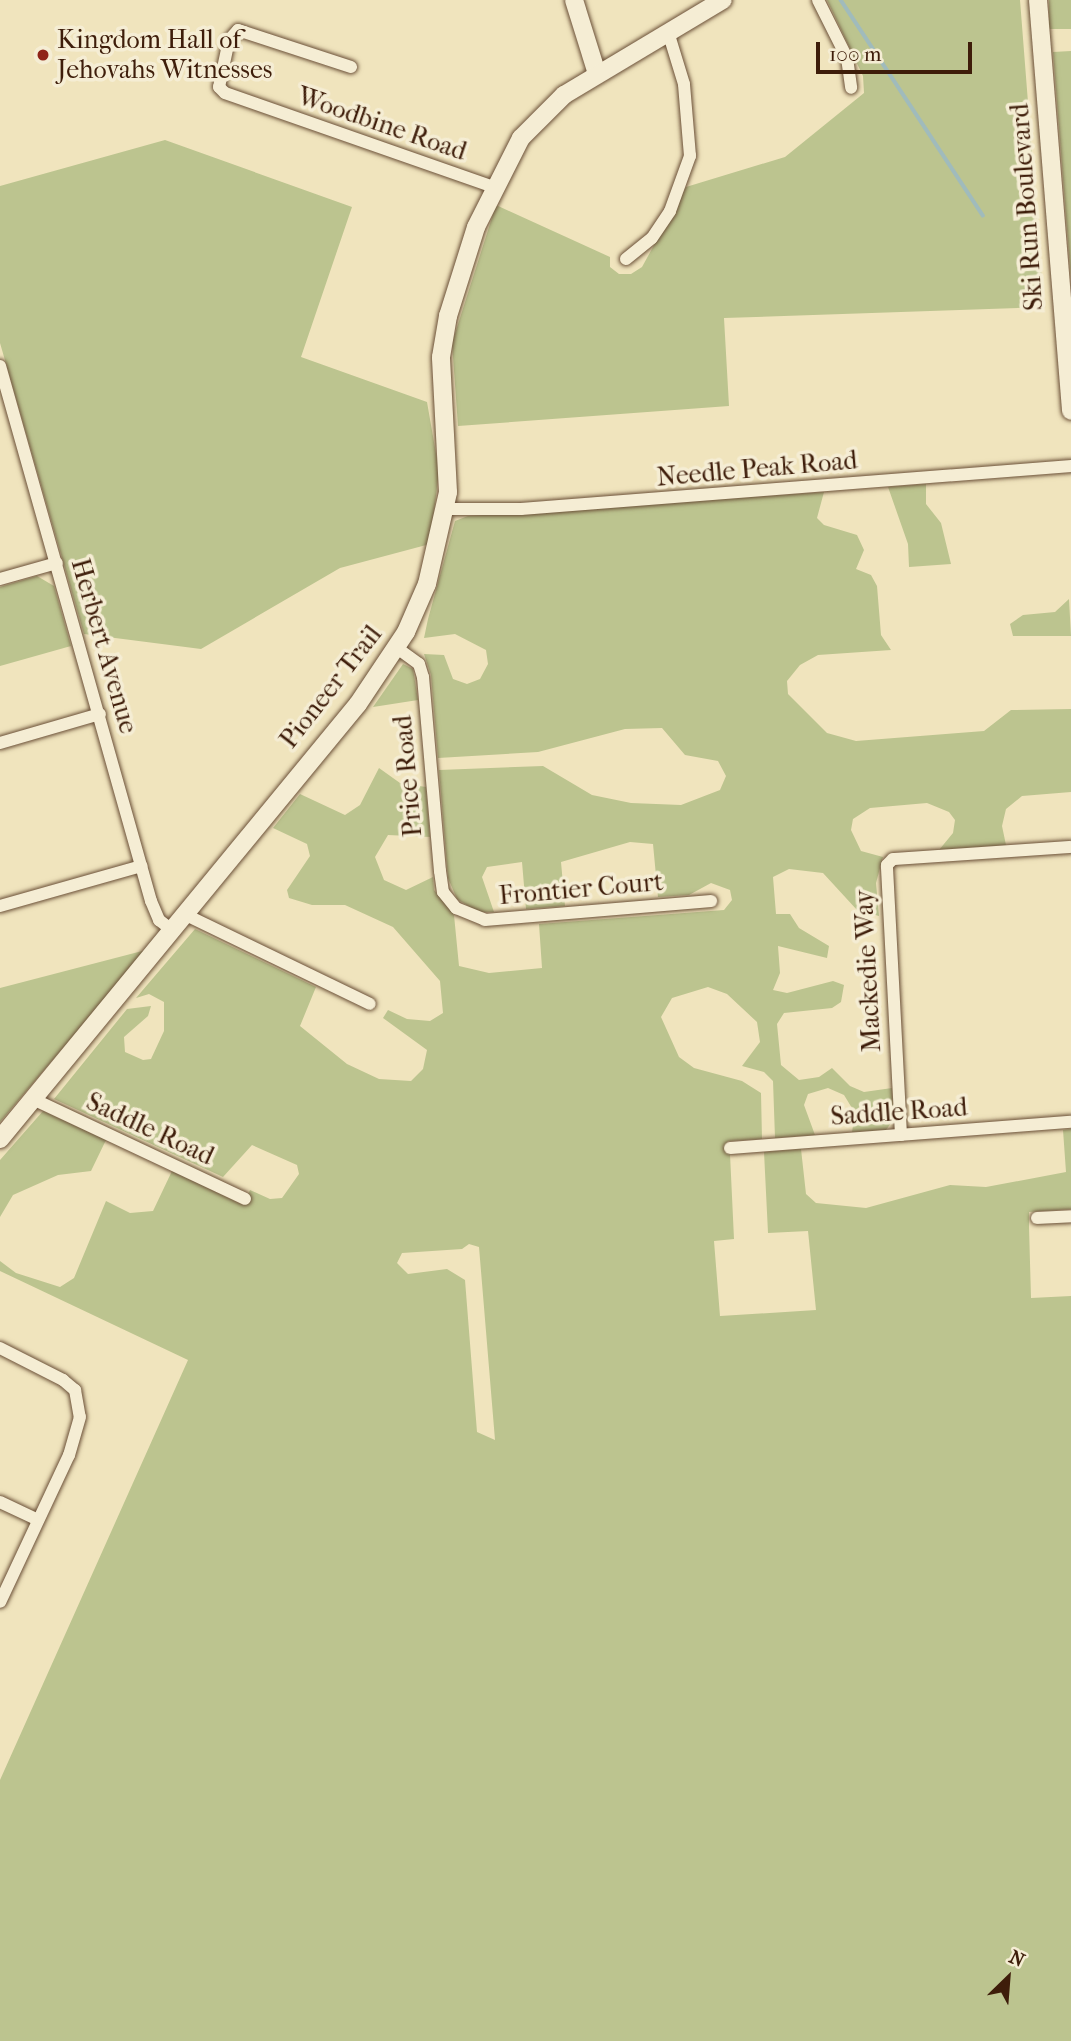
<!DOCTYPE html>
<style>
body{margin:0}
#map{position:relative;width:1071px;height:2041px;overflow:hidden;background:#f0e4bd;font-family:"IM FELL French Canon",serif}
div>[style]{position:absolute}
.green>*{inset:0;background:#bcc48f;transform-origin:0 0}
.stream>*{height:3.5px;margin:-1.75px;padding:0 1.75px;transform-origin:1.75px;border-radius:1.75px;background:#a0bbbc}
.roads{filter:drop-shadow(0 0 2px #6a4f37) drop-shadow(0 0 2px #6a4f37)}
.street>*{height:12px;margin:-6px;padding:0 6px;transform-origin:6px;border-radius:6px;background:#f5edd4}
.secondary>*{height:18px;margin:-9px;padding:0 9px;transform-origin:9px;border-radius:9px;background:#f5edd4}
.dots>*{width:19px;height:19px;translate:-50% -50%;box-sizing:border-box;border:4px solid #f5edd4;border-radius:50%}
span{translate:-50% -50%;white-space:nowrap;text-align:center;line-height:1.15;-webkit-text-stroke:7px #f5edd4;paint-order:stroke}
.poi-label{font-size:26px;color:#3e1d0a}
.left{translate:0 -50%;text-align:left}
.street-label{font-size:26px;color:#3e1d0a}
.north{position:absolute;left:973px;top:1943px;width:70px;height:70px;-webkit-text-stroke:5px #f5edd4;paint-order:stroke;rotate:25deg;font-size:19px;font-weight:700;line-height:28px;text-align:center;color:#3e1d0a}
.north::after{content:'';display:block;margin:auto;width:24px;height:32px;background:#3e1d0a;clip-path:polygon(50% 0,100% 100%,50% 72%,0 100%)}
.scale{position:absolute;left:816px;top:42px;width:156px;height:32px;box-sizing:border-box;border:4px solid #3e1d0a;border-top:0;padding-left:9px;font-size:21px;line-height:24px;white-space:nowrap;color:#3e1d0a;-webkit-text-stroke:5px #f5edd4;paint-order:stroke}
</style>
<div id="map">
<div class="green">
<i style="clip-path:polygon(827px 0,1020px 0,1044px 307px,724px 318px,729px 406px,458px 426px,452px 343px,496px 205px,610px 257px,610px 267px,619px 274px,631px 274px,642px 267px,686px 187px,785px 157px,864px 93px,863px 76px)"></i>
<i style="left:1049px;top:0;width:22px;height:29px"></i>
<i style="clip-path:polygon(1071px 51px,1071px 279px,1053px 52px)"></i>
<i style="clip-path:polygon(165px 140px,352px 207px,301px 357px,427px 402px,439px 471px,430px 544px,340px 568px,201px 649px,84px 634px,0 343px,0 186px)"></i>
<i style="clip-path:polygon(926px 484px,926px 504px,941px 523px,951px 564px,909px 567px,908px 544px,888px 487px)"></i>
<i style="clip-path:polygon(evenodd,824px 492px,817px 518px,824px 525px,857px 535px,864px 550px,856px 569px,871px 575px,877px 586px,881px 635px,891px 650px,818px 655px,800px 665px,787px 681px,788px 694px,827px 733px,856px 741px,984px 731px,1011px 710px,1071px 709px,1071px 792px,1022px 796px,1006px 809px,1002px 826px,1006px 845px,939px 850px,953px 833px,955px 820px,949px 812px,927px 803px,870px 808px,853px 819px,851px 830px,861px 851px,883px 857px,876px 883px,879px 916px,857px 910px,823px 873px,789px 869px,773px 877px,776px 914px,790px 914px,799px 928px,829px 946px,827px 958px,778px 946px,780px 973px,773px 990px,787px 993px,833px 981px,844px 985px,841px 1002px,832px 1008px,784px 1013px,777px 1024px,781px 1065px,799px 1080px,819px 1077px,832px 1068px,850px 1086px,864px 1092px,892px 1088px,894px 1119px,886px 1130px,852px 1132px,855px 1113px,844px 1095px,828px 1088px,808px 1094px,804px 1105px,815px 1135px,775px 1138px,773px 1081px,764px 1072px,742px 1066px,760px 1042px,757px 1022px,727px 994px,708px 987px,672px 998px,661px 1017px,679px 1057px,694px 1068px,742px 1081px,761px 1093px,762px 1139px,728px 1141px,725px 1147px,730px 1154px,734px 1239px,714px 1241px,720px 1316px,816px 1310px,808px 1231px,768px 1233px,764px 1152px,801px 1149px,806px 1194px,816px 1203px,866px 1208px,950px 1185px,986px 1187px,1066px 1172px,1063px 1130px,1071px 1129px,1071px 1209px,1029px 1212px,1029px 1226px,1031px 1298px,1071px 1296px,1071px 2041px,0 2041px,0 1780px,188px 1360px,0 1271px,0 1261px,16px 1273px,60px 1287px,74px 1278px,106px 1201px,130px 1213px,153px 1211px,172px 1171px,243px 1205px,250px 1190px,270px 1199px,282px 1198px,299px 1174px,297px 1165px,252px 1145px,223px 1177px,54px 1099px,127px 1009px,151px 1006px,148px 1016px,124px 1037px,125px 1052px,143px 1060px,151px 1059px,164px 1031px,164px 1002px,149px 994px,136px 998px,195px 929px,316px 987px,300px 1026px,347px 1064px,379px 1079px,411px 1081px,423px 1069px,427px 1050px,383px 1018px,388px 1010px,407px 1019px,430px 1021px,443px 1013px,440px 981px,393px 927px,345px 905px,312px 905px,289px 898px,287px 890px,310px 856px,307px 844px,273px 828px,300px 794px,345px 815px,360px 805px,379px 768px,400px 783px,426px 787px,430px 837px,388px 835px,375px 857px,384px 880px,406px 890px,433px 877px,434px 890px,454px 915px,459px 966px,489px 973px,542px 968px,539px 924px,724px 910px,732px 900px,730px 890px,711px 883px,689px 895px,658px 897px,653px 844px,630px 842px,561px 862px,565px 906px,526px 909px,522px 862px,487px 867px,482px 877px,494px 912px,478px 912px,457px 899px,448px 878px,439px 770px,543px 766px,592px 795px,631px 803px,681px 805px,720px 790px,726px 776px,718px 761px,685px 755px,662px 728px,625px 729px,538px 752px,438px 758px,431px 675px,424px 654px,444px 655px,453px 679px,467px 684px,480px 679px,488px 664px,486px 650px,455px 634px,424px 638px,428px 619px,455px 521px,468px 516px,824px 492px,469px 1244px,479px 1247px,495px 1440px,477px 1432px,465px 1280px,447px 1269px,408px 1274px,397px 1263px,402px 1253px,462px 1249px,469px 1244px)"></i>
<i style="clip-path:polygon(37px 576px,54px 586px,71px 646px,0 666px,0 587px)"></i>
<i style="clip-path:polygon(1069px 599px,1071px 636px,1013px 636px,1010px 624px,1023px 615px,1055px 612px)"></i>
<i style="clip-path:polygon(403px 664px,413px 669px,418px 700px,373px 707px)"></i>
<i style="clip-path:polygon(146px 950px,0 1122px,0 988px)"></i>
<i style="clip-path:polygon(43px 1111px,106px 1140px,91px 1171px,58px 1175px,13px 1195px,0 1217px,0 1160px)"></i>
</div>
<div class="stream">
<i style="left:841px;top:0;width:258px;rotate:56.6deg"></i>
</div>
<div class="roads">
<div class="street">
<i style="left:818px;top:0;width:65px;rotate:63.4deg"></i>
<i style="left:847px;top:58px;width:30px;rotate:82deg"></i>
<i style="left:351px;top:67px;width:119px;rotate:-161.9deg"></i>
<i style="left:238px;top:30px;width:13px;rotate:132deg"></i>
<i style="left:229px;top:40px;width:48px;rotate:102deg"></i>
<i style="left:219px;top:87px;width:8px;rotate:45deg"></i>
<i style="left:225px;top:93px;width:285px;rotate:19.3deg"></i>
<i style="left:626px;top:259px;width:33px;rotate:-39deg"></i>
<i style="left:652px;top:238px;width:32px;rotate:-56deg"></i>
<i style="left:670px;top:211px;width:59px;rotate:-70deg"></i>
<i style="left:690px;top:156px;width:72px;rotate:-94.8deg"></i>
<i style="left:684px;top:84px;width:51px;rotate:-107deg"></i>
<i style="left:0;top:366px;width:556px;rotate:74.24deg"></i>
<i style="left:151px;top:901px;width:21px;rotate:67deg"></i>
<i style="left:159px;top:920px;width:18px;rotate:38deg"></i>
<i style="left:446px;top:509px;width:75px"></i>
<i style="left:521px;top:509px;width:552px;rotate:-4.47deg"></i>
<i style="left:0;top:579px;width:59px;rotate:-15.7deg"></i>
<i style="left:397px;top:648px;width:27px;rotate:36deg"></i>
<i style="left:419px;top:664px;width:14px;rotate:73deg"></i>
<i style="left:423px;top:677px;width:195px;rotate:85deg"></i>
<i style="left:440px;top:871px;width:21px;rotate:82deg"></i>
<i style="left:443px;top:892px;width:21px;rotate:51deg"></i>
<i style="left:456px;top:908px;width:31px;rotate:22deg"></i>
<i style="left:485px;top:920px;width:227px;rotate:-4.8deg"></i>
<i style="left:0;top:743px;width:104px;rotate:-16.2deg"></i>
<i style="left:0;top:906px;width:147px;rotate:-15.8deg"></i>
<i style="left:186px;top:915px;width:204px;rotate:25.8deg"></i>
<i style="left:35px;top:1100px;width:232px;rotate:25.2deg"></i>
<i style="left:901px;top:1135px;width:270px;rotate:-93deg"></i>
<i style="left:887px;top:865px;width:8px;rotate:-45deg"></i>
<i style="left:893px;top:859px;width:178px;rotate:-3.9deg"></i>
<i style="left:730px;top:1148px;width:342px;rotate:-4.4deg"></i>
<i style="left:1037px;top:1218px;width:34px;rotate:-3deg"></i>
<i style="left:0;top:1348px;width:71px;rotate:26.9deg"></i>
<i style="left:63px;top:1380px;width:16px;rotate:40deg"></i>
<i style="left:75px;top:1390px;width:27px;rotate:80deg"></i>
<i style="left:80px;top:1417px;width:40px;rotate:106deg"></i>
<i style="left:69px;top:1455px;width:162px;rotate:115.1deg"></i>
<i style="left:0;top:1502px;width:42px;rotate:25.3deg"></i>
</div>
<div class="secondary">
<i style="left:574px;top:0;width:77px;rotate:72.7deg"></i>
<i style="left:1038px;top:0;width:412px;rotate:85.4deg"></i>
<i style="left:0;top:1139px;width:563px;rotate:-50.55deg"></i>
<i style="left:358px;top:704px;width:87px;rotate:-56.3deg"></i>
<i style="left:406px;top:632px;width:52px;rotate:-66.4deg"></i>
<i style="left:427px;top:584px;width:94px;rotate:-77.1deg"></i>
<i style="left:448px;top:492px;width:135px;rotate:-93deg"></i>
<i style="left:441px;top:357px;width:42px;rotate:-80.3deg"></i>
<i style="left:448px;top:316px;width:93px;rotate:-72.5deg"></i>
<i style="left:476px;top:227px;width:100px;rotate:-63.2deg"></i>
<i style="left:521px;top:138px;width:61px;rotate:-45deg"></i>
<i style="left:564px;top:95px;width:185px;rotate:-30.9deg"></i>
</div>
</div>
<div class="dots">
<i style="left:43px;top:55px;background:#8f2418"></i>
</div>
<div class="poi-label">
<span class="left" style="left:57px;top:55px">Kingdom Hall of<br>Jehovahs Witnesses</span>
</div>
<div class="street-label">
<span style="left:382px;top:124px;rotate:19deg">Woodbine Road</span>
<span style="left:1027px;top:207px;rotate:-94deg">Ski Run Boulevard</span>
<span style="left:757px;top:469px;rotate:-5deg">Needle Peak Road</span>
<span style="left:104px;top:646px;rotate:74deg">Herbert Avenue</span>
<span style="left:331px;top:687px;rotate:-52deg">Pioneer Trail</span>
<span style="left:408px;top:776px;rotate:-95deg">Price Road</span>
<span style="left:581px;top:889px;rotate:-5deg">Frontier Court</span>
<span style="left:868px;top:971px;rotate:-93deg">Mackedie Way</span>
<span style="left:899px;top:1112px;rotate:-4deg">Saddle Road</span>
<span style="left:150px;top:1129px;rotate:25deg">Saddle Road</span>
</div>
<div class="north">N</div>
<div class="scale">100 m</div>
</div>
